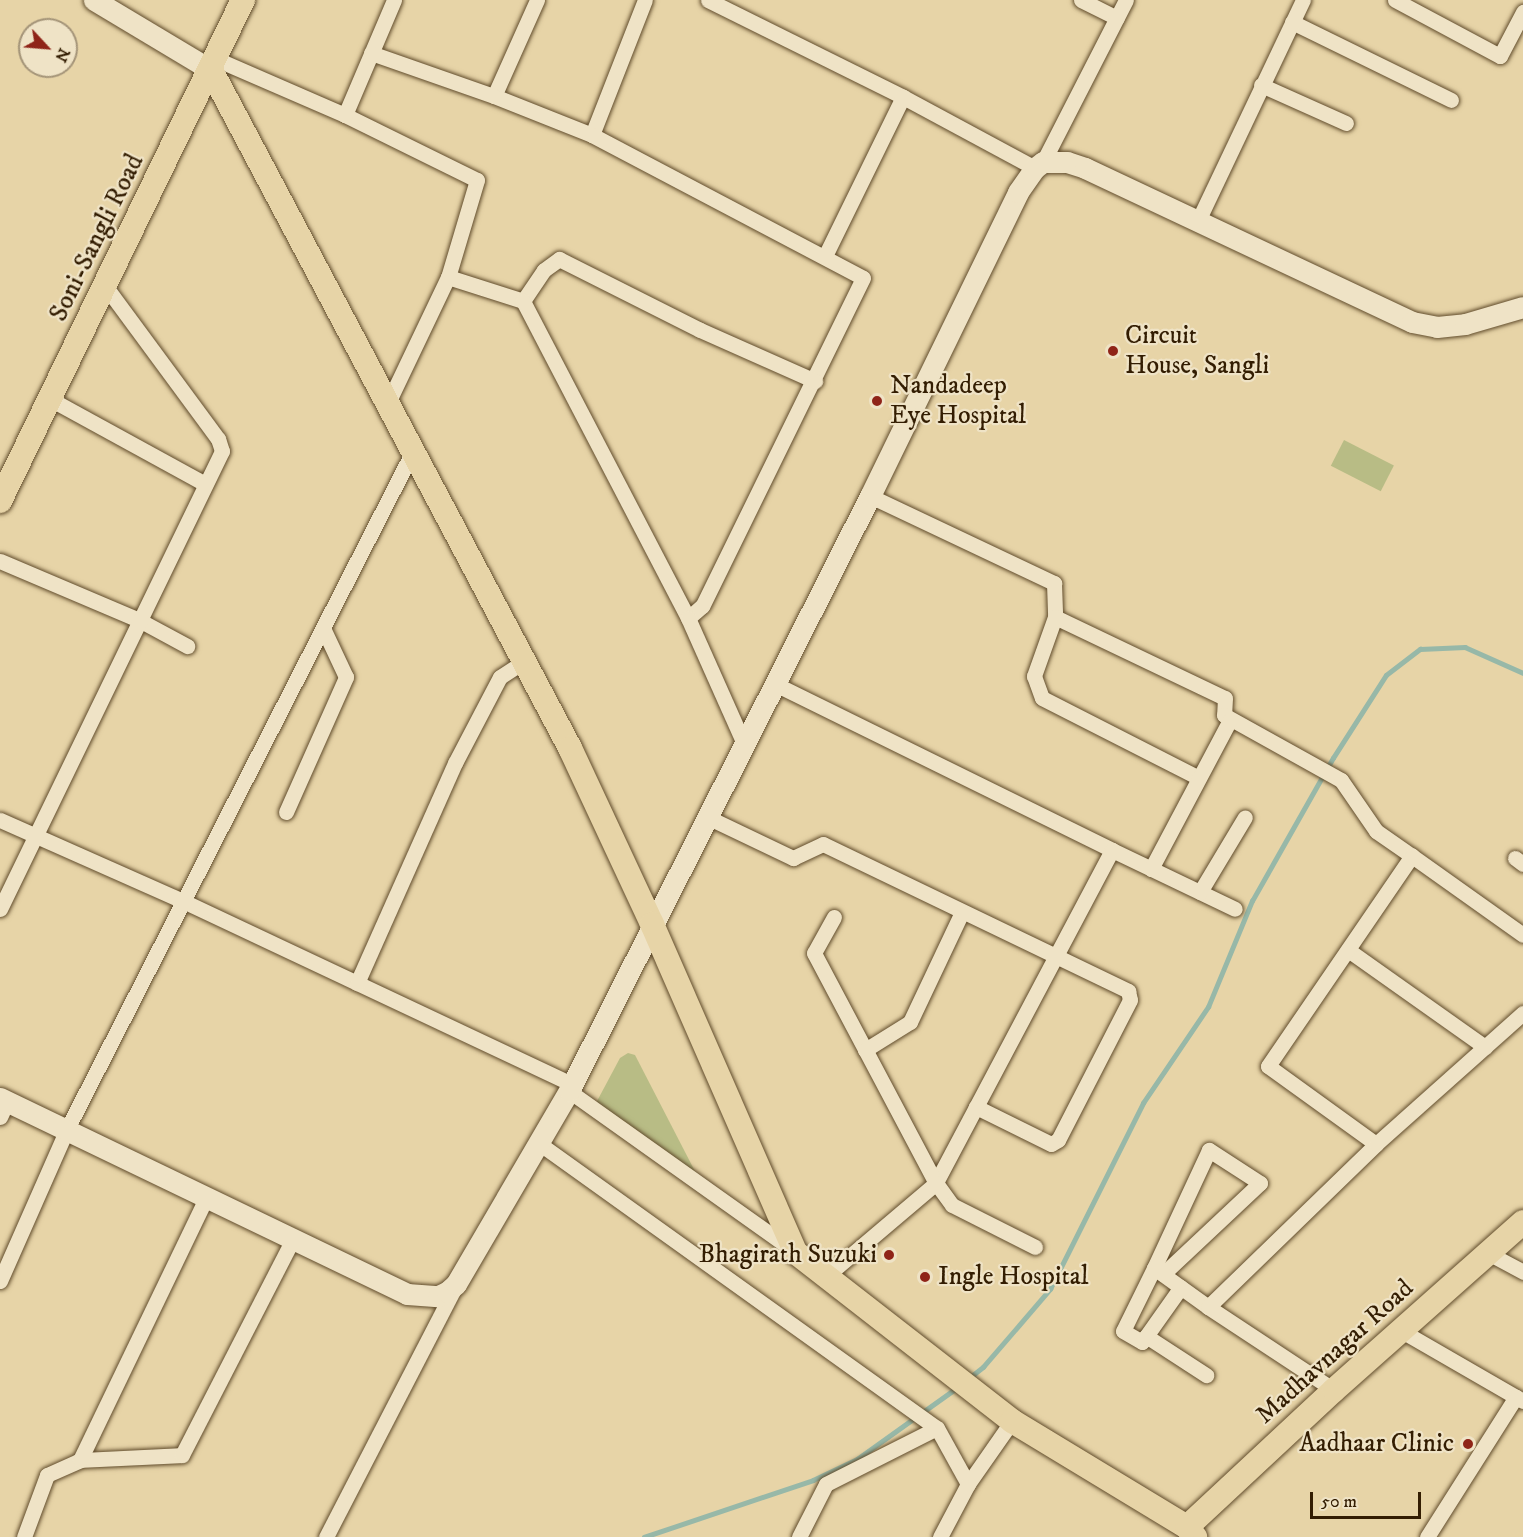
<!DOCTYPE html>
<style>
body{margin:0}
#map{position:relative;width:1523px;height:1537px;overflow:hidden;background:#e7d4a7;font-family:"IM FELL DW Pica",serif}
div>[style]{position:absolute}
.green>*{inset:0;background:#b8bc85;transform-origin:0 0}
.stream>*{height:4.5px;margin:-2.25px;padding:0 2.25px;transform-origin:2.25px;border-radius:2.25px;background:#97b8a8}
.roads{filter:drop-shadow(0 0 2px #604b2b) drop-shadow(0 0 2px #604b2b)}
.street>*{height:15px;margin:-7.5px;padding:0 7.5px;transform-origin:7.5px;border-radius:7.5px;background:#efe3c6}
.secondary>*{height:21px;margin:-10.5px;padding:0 10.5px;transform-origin:10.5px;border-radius:10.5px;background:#efe3c6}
.primary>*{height:24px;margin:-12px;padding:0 12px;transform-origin:12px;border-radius:12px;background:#e7d4a7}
.dots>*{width:16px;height:16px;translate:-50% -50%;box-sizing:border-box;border:3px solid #efe3c6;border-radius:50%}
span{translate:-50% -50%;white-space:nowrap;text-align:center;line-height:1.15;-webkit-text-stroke:4.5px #efe3c6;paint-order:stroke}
.street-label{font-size:26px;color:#331d02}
.poi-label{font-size:26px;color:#331d02}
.left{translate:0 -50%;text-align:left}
.right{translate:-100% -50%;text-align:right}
.north{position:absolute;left:18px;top:18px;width:60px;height:60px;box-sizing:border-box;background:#efe3c6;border:2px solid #a49478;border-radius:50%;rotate:116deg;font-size:16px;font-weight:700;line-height:24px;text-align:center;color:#331d02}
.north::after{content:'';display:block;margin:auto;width:21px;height:27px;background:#8f2418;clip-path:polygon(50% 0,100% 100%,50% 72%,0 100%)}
.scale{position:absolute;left:1310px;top:1492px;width:111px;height:27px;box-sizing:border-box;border:3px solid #331d02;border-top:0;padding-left:8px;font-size:18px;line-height:21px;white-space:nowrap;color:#331d02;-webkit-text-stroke:4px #efe3c6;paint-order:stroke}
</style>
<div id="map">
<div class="green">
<i style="left:1344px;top:440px;width:56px;height:29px;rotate:27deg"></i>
<i style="clip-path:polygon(628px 1053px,635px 1055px,701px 1183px,596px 1103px,620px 1058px)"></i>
</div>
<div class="stream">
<i style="left:969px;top:1378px;width:18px;rotate:-38deg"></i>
<i style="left:983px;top:1367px;width:103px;rotate:-49.3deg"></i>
<i style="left:1050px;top:1289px;width:208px;rotate:-63.4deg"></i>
<i style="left:1143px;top:1103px;width:116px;rotate:-55.9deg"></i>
<i style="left:1208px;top:1007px;width:115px;rotate:-67.5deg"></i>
<i style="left:1252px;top:901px;width:164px;rotate:-60.5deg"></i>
<i style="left:1333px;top:758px;width:98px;rotate:-57.4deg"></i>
<i style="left:1386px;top:675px;width:43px;rotate:-37.4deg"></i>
<i style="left:1420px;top:649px;width:45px;rotate:-2.5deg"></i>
<i style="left:1465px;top:647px;width:64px;rotate:24.1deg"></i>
<i style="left:644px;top:1537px;width:178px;rotate:-18.6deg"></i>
<i style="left:813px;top:1480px;width:49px;rotate:-25.5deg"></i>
<i style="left:857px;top:1459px;width:124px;rotate:-35.5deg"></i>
</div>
<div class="roads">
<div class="street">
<i style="left:394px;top:0;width:125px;rotate:113.1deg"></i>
<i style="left:345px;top:115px;width:147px;rotate:26.2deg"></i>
<i style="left:477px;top:180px;width:101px;rotate:106.6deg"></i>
<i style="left:537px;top:0;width:105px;rotate:114.1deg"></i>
<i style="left:494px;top:96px;width:105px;rotate:21.7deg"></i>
<i style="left:592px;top:135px;width:145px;rotate:-68.6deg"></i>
<i style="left:708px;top:0;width:218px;rotate:26.4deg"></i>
<i style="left:903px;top:97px;width:150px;rotate:28.3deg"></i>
<i style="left:1081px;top:0;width:40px;rotate:26.6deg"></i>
<i style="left:1395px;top:0;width:119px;rotate:28.1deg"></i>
<i style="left:1500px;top:56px;width:50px;rotate:-62.4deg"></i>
<i style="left:1292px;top:22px;width:177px;rotate:26.1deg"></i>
<i style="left:371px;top:53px;width:130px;rotate:19.3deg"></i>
<i style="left:216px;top:59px;width:141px;rotate:23.5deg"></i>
<i style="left:1261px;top:85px;width:93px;rotate:24.1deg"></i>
<i style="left:592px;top:135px;width:306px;rotate:27.8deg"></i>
<i style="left:863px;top:278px;width:365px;rotate:116.1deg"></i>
<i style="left:702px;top:606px;width:18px;rotate:139deg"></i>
<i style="left:1043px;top:162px;width:182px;rotate:-62.9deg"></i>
<i style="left:1197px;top:223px;width:247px;rotate:-64.6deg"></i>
<i style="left:825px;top:256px;width:177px;rotate:-63.9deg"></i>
<i style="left:523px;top:301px;width:37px;rotate:-56deg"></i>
<i style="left:544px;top:270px;width:19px;rotate:-36deg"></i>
<i style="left:559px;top:259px;width:158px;rotate:26.7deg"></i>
<i style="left:700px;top:330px;width:126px;rotate:23.9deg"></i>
<i style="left:50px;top:399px;width:177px;rotate:28.7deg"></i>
<i style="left:387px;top:405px;width:142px;rotate:-64.5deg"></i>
<i style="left:448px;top:277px;width:79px;rotate:17.7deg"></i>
<i style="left:523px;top:301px;width:357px;rotate:62.5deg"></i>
<i style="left:688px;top:618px;width:138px;rotate:66deg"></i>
<i style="left:870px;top:496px;width:204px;rotate:25.3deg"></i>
<i style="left:1054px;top:583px;width:34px;rotate:88deg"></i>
<i style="left:1055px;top:617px;width:188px;rotate:25.5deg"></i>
<i style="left:1225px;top:698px;width:17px;rotate:93deg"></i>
<i style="left:1224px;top:715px;width:134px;rotate:29.1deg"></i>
<i style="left:1341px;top:780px;width:62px;rotate:55.5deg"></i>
<i style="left:1376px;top:831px;width:44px;rotate:34.8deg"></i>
<i style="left:0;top:561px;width:151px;rotate:23deg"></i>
<i style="left:139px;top:620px;width:55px;rotate:28.4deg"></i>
<i style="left:1055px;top:617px;width:63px;rotate:109.6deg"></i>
<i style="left:1034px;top:676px;width:23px;rotate:70deg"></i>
<i style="left:1042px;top:698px;width:176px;rotate:27deg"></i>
<i style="left:775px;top:684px;width:376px;rotate:26.2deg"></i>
<i style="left:1112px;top:850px;width:377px;rotate:117.9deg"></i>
<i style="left:936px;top:1183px;width:145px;rotate:139.7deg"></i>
<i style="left:286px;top:812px;width:148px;rotate:-66deg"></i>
<i style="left:346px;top:677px;width:54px;rotate:-115.1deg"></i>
<i style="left:705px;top:816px;width:98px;rotate:25.5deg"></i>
<i style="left:793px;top:858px;width:33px;rotate:-25deg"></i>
<i style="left:823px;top:844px;width:339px;rotate:25.7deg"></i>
<i style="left:1128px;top:991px;width:9px;rotate:77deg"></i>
<i style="left:1130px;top:1000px;width:157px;rotate:117.2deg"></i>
<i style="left:1058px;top:1140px;width:8px;rotate:150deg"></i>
<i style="left:1051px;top:1144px;width:84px;rotate:-153.7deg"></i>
<i style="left:0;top:820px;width:202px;rotate:23.9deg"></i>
<i style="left:185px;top:902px;width:428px;rotate:25.2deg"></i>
<i style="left:1112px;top:850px;width:136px;rotate:25.6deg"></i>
<i style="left:1515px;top:858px;width:10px;rotate:37deg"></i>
<i style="left:1151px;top:869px;width:169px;rotate:-62.1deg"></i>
<i style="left:1200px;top:892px;width:87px;rotate:-59deg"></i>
<i style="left:0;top:909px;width:509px;rotate:-64.14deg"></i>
<i style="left:222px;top:451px;width:13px;rotate:-108deg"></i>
<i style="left:218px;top:439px;width:190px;rotate:-126.4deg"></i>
<i style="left:834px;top:917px;width:41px;rotate:119.1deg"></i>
<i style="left:814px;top:953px;width:260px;rotate:62.1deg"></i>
<i style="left:936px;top:1183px;width:27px;rotate:54deg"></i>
<i style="left:952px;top:1205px;width:93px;rotate:26.8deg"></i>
<i style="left:1348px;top:950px;width:168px;rotate:35.3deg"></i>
<i style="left:357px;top:983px;width:241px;rotate:-66deg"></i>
<i style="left:455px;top:763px;width:97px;rotate:-62.4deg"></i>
<i style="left:500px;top:677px;width:27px;rotate:-33deg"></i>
<i style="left:865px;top:1050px;width:53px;rotate:-31.9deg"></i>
<i style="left:910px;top:1022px;width:122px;rotate:-64.7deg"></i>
<i style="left:569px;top:1091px;width:275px;rotate:35.4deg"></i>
<i style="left:0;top:1117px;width:17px;rotate:-65deg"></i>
<i style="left:540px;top:1144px;width:488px;rotate:35.6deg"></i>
<i style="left:937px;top:1428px;width:64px;rotate:61deg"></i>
<i style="left:1376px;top:1144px;width:133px;rotate:-144.2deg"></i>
<i style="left:1268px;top:1066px;width:255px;rotate:-55.6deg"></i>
<i style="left:1412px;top:856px;width:136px;rotate:35.4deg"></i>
<i style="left:1488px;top:1253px;width:40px;rotate:28deg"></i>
<i style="left:1154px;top:1268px;width:70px;rotate:116.2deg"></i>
<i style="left:1123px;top:1331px;width:22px;rotate:30deg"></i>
<i style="left:1142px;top:1342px;width:67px;rotate:-54.7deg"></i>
<i style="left:1163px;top:1274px;width:133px;rotate:-43.2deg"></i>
<i style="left:1260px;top:1183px;width:61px;rotate:-147.1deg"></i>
<i style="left:1209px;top:1150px;width:130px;rotate:115deg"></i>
<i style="left:1154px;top:1268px;width:67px;rotate:35.8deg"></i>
<i style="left:0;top:1281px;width:166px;rotate:-66.2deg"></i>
<i style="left:67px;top:1129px;width:759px;rotate:-62.96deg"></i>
<i style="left:1400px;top:1330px;width:142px;rotate:30deg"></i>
<i style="left:1146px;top:1336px;width:72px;rotate:33deg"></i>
<i style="left:1334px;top:1390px;width:151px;rotate:-146.6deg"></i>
<i style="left:1208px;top:1307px;width:234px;rotate:-44.1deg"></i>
<i style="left:1376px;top:1144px;width:197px;rotate:-41.7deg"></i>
<i style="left:80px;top:1460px;width:102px;rotate:-2.8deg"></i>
<i style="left:182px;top:1455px;width:245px;rotate:-62.8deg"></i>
<i style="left:24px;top:1537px;width:66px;rotate:-69.6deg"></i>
<i style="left:47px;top:1475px;width:36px;rotate:-24deg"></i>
<i style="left:80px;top:1460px;width:293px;rotate:-64.3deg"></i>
<i style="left:326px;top:1537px;width:281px;rotate:-62.7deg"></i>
<i style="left:799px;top:1537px;width:59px;rotate:-63deg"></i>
<i style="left:826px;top:1484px;width:124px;rotate:-26.8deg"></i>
<i style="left:940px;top:1537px;width:60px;rotate:-62.2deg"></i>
<i style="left:968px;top:1484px;width:77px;rotate:-55.1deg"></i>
<i style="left:1427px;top:1537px;width:166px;rotate:-57.6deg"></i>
</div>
<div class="secondary">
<i style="left:94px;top:0;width:136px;rotate:30.9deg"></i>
<i style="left:0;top:1098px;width:452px;rotate:25.7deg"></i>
<i style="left:407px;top:1294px;width:31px;rotate:4deg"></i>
<i style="left:438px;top:1296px;width:10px;rotate:-24deg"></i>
<i style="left:447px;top:1292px;width:12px;rotate:-42deg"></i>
<i style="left:456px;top:1284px;width:224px;rotate:-59.7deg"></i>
<i style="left:569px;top:1091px;width:667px;rotate:-63.17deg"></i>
<i style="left:870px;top:496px;width:338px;rotate:-64deg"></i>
<i style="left:1018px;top:192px;width:29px;rotate:-55deg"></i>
<i style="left:1035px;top:168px;width:10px;rotate:-37deg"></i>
<i style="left:1043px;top:162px;width:24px"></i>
<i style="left:1067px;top:162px;width:19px;rotate:18deg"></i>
<i style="left:1085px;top:168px;width:361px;rotate:25.2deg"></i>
<i style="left:1412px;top:322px;width:25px;rotate:11deg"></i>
<i style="left:1437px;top:327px;width:28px;rotate:-6deg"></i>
<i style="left:1465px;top:324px;width:60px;rotate:-16.3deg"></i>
</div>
<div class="primary">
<i style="left:211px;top:70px;width:767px;rotate:62.1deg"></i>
<i style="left:570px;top:748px;width:194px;rotate:65deg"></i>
<i style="left:652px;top:924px;width:358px;rotate:66.4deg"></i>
<i style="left:795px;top:1252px;width:275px;rotate:37.9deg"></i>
<i style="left:1012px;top:1421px;width:205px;rotate:31.2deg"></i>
<i style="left:1187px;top:1527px;width:13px;rotate:51deg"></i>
<i style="left:0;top:501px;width:557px;rotate:-64.13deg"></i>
<i style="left:1187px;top:1527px;width:201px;rotate:-43deg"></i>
<i style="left:1334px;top:1390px;width:253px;rotate:-41.6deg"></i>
</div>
</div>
<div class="dots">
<i style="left:1113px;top:351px;background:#8f2418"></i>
<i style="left:877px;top:401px;background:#8f2418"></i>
<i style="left:889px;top:1255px;background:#8f2418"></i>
<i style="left:925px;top:1277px;background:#8f2418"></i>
<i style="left:1468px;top:1444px;background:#8f2418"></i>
</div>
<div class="street-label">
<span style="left:97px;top:238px;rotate:-64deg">Soni-Sangli Road</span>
<span style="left:1335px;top:1352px;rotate:-42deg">Madhavnagar Road</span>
</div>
<div class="poi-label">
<span class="left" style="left:1125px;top:351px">Circuit<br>House, Sangli</span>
<span class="left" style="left:890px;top:401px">Nandadeep<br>Eye Hospital</span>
<span class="right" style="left:877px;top:1255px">Bhagirath Suzuki</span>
<span class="left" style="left:938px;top:1277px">Ingle Hospital</span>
<span class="right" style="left:1454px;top:1444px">Aadhaar Clinic</span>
</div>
<div class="north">N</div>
<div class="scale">50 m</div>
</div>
